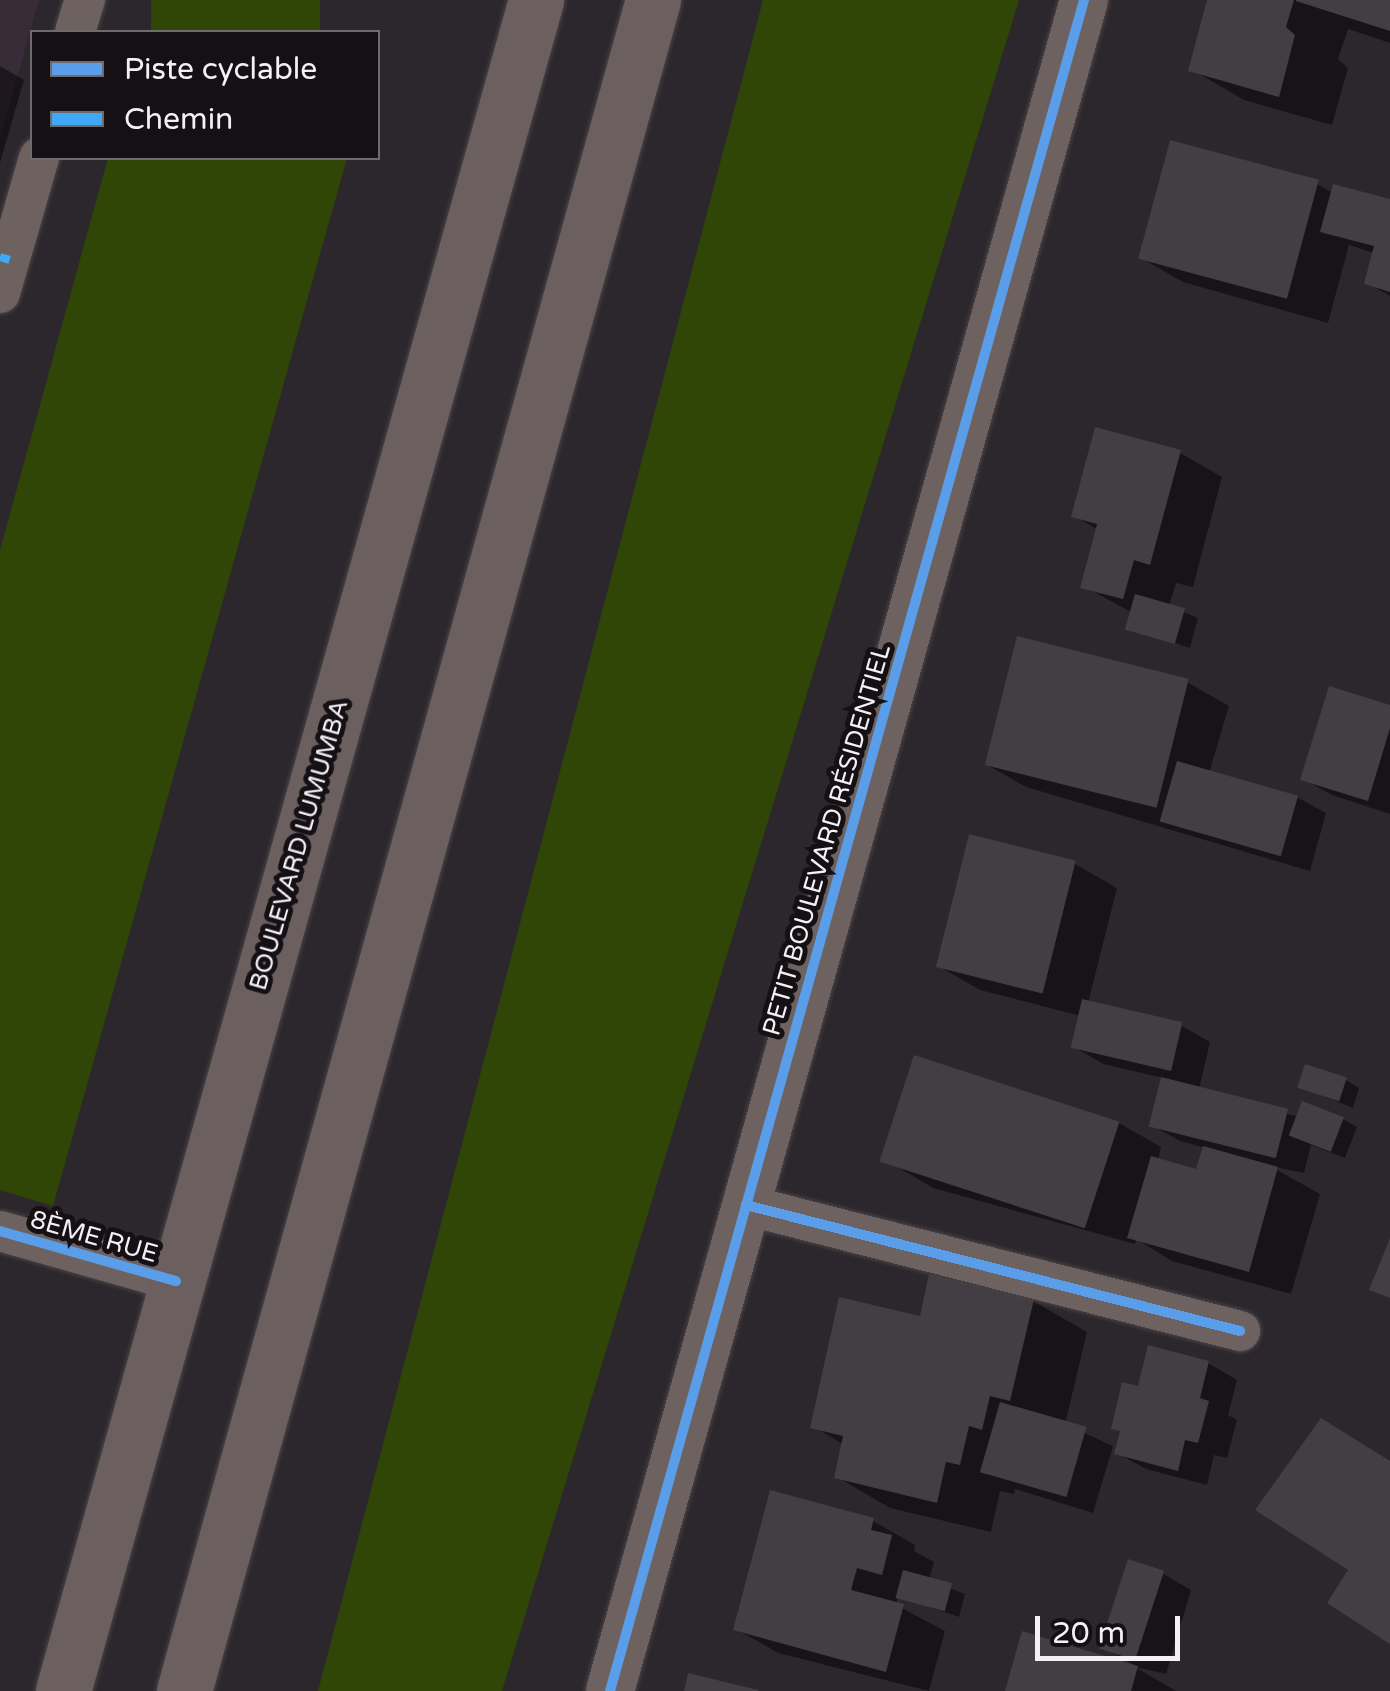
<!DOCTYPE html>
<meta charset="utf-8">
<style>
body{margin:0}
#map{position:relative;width:1390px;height:1691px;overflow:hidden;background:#2c272c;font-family:"Varela Round",sans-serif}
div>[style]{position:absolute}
.built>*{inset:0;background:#392c39}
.green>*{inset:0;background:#2f4606;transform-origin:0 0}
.shadow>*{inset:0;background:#0007}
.building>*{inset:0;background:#433e43;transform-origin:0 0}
.roads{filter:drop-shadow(0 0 2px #474447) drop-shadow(0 0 2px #474447)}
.minor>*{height:40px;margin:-20px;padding:0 20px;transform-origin:20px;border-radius:20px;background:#6d625f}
.tertiary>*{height:48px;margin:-24px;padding:0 24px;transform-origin:24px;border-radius:24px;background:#6d625f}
.trunk>*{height:55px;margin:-27.5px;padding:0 27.5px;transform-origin:27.5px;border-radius:27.5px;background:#6b605f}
.quiet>*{height:8px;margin-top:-4px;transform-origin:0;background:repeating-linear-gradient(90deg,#3fa9f5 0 15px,transparent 0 23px)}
.cycleway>*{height:10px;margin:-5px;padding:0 5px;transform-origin:5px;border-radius:5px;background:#5a9eea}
span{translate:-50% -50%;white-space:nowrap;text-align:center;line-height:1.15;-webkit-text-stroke:10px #141014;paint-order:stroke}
.street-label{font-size:25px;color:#f6f0f6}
.legend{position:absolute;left:30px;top:30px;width:350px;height:130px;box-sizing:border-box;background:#141014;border:2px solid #6e6a6e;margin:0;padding:12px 18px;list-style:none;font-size:30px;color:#f6f0f6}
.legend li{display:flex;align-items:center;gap:20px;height:50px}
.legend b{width:50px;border:2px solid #6e6a6e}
.scale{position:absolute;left:1035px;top:1616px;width:145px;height:45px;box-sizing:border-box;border:5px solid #f6f0f6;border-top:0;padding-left:12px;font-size:30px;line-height:35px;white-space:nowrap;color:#f6f0f6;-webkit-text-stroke:8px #141014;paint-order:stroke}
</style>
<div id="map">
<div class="built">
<i style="clip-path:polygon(0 0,39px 0,0 138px)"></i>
</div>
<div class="green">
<i style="left:151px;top:0;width:169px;height:33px"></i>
<i style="clip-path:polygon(763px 0,1019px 0,502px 1691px,318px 1691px)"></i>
<i style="clip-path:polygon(108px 158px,347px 158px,53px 1206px,0 1190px,0 550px)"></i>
</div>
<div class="shadow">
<i style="clip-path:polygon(1210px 0,1390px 0,1390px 43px,1348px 29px,1338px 59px,1348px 68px,1332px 125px,1244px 100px,1191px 69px)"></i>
<i style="clip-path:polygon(0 66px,24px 80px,0 163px)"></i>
<i style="clip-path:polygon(1317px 184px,1334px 193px,1390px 202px,1390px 296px,1367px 283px,1374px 253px,1349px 245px,1328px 323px,1183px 282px,1141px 258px)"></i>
<i style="clip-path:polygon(1180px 453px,1222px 477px,1193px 587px,1176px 583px,1169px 606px,1198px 618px,1190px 648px,1129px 628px,1133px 613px,1083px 586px,1098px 530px,1074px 516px)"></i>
<i style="clip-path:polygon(1187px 682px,1229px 706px,1209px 773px,1297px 797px,1326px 813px,1310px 871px,1026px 787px,984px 763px)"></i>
<i style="clip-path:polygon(1390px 707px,1390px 814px,1332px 795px,1303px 779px)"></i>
<i style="clip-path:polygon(1075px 864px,1117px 888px,1088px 1003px,1182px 1026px,1210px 1042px,1199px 1089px,1299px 1117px,1343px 1119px,1357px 1127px,1345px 1158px,1311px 1145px,1304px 1173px,1270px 1166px,1320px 1194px,1291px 1294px,1172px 1261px,1136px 1239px,1135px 1244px,933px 1188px,891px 1163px,1119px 1123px,1161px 1147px,1158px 1161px,1197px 1172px,1205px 1148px,1180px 1141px,1151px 1125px,1163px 1078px,1103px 1064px,1074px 1047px,1081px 1016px,980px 990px,938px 966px)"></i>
<i style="clip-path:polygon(1346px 1080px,1359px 1088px,1353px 1108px,1301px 1087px)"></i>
<i style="clip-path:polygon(1033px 1301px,1087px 1332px,1065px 1424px,1113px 1446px,1093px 1513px,1015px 1489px,1014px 1494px,1000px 1491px,991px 1532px,890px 1508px,837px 1477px,844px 1445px,813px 1426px,921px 1319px)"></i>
<i style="clip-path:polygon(1208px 1363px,1237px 1380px,1228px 1415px,1237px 1420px,1227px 1458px,1214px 1455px,1207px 1485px,1146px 1469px,1117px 1453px,1123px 1432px,1114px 1427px,1140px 1389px)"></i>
<i style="clip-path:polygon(873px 1521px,915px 1545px,914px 1551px,934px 1562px,929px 1580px,965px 1594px,959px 1617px,898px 1596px,896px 1605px,945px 1631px,929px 1691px,778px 1653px,736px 1629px)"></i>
<i style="clip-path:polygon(1162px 1573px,1191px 1590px,1166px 1674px,1135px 1667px,1176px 1691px,1007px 1691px,1134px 1665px,1104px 1648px)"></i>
</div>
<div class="building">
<i style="clip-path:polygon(1207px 0,1294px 0,1286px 27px,1295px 35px,1279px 97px,1188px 71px)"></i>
<i style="clip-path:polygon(1390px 0,1390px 31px,1296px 1px,1296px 0)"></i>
<i style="left:1170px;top:140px;width:154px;height:123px;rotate:15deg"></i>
<i style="clip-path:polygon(1333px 184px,1390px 199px,1390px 292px,1364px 284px,1374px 246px,1320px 232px)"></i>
<i style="clip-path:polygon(1095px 427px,1181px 450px,1150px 565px,1134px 560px,1123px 599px,1080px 588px,1097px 524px,1071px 517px)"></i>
<i style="left:1135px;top:594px;width:52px;height:37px;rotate:16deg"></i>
<i style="left:1017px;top:636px;width:177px;height:133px;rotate:14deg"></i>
<i style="clip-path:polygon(1329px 686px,1390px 705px,1390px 728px,1368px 801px,1300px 780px)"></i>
<i style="left:1177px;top:761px;width:126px;height:63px;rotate:16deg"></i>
<i style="left:969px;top:834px;width:110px;height:137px;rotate:14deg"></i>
<i style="left:1082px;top:999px;width:103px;height:50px;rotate:13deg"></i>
<i style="left:914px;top:1055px;width:216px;height:112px;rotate:18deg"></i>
<i style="left:1305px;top:1064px;width:44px;height:25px;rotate:18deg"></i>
<i style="left:1161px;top:1077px;width:131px;height:51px;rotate:14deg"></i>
<i style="left:1302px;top:1101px;width:45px;height:37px;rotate:21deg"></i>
<i style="clip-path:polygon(1203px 1146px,1278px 1167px,1249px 1272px,1127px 1238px,1151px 1156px,1196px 1169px)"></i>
<i style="clip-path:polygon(1390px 1238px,1390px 1298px,1369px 1290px)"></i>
<i style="clip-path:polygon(929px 1274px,1034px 1299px,1010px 1401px,990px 1396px,982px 1430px,969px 1426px,960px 1465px,946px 1462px,937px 1503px,834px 1478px,843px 1436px,810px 1428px,839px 1297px,920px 1316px)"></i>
<i style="clip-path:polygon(1148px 1345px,1209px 1361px,1200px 1398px,1209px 1401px,1198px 1443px,1185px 1440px,1178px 1471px,1114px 1454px,1120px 1431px,1111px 1429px,1122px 1382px,1138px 1386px)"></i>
<i style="left:1000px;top:1402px;width:90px;height:73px;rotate:16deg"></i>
<i style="clip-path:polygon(1321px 1418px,1390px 1461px,1390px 1644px,1327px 1603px,1348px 1570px,1255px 1510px)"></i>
<i style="clip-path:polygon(770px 1490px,874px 1518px,871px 1530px,892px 1535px,882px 1575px,857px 1568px,851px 1590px,904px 1604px,886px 1672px,733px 1630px)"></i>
<i style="left:1128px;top:1559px;width:38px;height:94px;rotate:18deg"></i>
<i style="left:903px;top:1570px;width:51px;height:29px;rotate:15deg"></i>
<i style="clip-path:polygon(1022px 1631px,1138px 1666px,1131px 1691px,1005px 1691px)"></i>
<i style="clip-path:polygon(688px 1673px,758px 1690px,758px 1691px,684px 1691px)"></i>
</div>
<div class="roads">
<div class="minor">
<i style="left:75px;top:32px;width:34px;rotate:-73deg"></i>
<i style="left:0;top:293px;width:141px;rotate:-73.9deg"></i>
<i style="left:746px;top:1205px;width:510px;rotate:14.31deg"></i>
<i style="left:0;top:1231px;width:183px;rotate:15.9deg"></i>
</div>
<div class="tertiary">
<i style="left:610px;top:1691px;width:1756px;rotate:-74.34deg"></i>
</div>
<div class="trunk">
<i style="left:63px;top:1691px;width:1756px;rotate:-74.37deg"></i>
<i style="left:184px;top:1691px;width:1755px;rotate:-74.5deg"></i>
</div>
</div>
<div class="quiet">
<i style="left:0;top:257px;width:10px;rotate:17deg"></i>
</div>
<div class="cycleway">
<i style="left:746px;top:1205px;width:510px;rotate:14.31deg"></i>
<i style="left:0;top:1231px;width:183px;rotate:15.9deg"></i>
<i style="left:610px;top:1691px;width:1756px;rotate:-74.34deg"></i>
</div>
<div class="street-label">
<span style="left:827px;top:840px;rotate:-74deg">PETIT BOULEVARD RÉSIDENTIEL</span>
<span style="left:299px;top:845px;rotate:-74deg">BOULEVARD LUMUMBA</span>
<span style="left:94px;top:1237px;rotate:16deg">8ÈME RUE</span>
</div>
<ul class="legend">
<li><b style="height:12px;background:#5a9eea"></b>Piste cyclable</li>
<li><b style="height:12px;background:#3fa9f5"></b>Chemin</li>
</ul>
<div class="scale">20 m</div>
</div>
